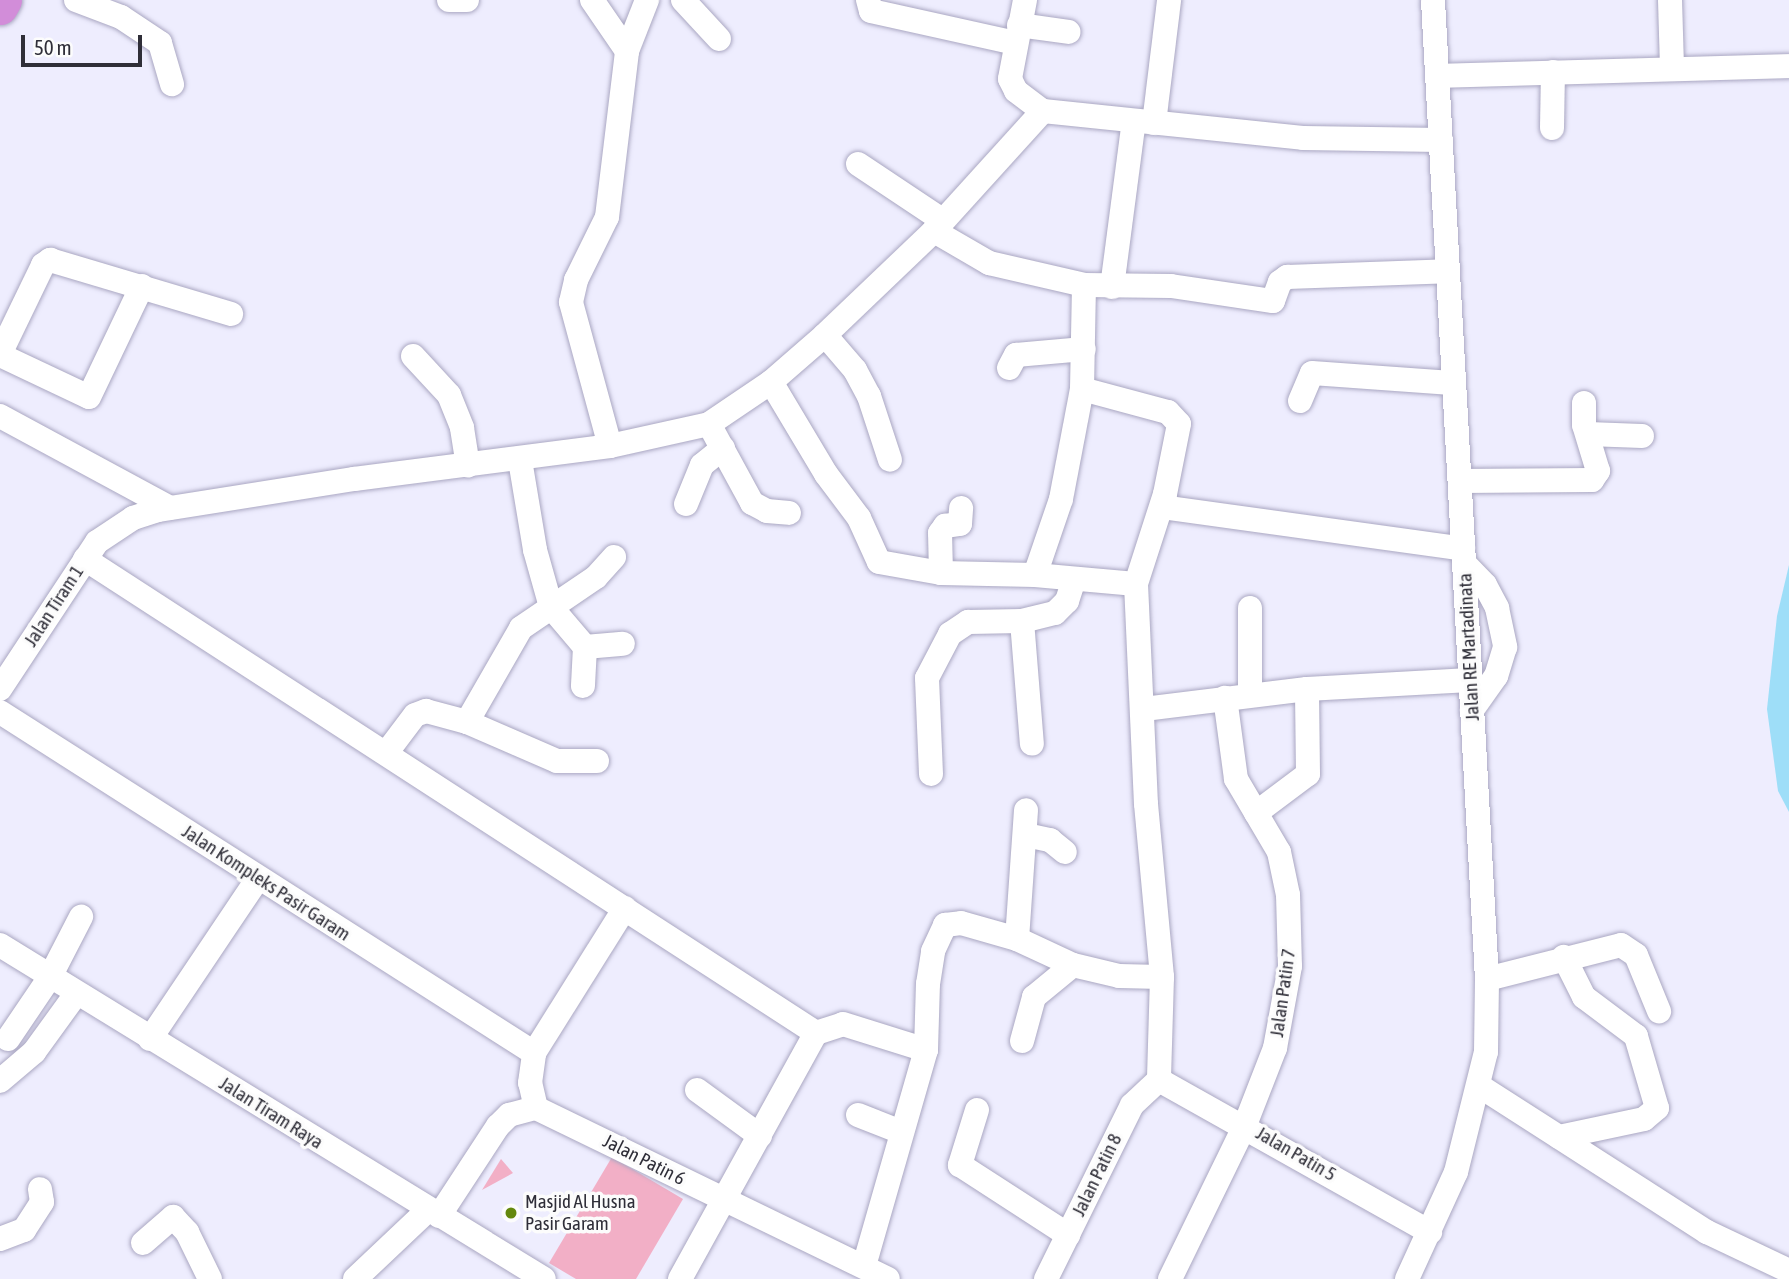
<!DOCTYPE html>
<style>
body{margin:0}
#map{position:relative;width:1789px;height:1279px;overflow:hidden;background:#eeedfe;font-family:"Asap Condensed",sans-serif}
div>[style]{position:absolute}
.green>*{inset:0;background:#f2afc6}
.water>*{inset:0;background:#9edef8}
.roads{filter:drop-shadow(0 0 2px #aaa7c2) drop-shadow(0 0 2px #aaa7c2)}
.minor>*{height:24px;margin:-12px;padding:0 12px;transform-origin:12px;border-radius:12px;background:#fff}
.highway>*{height:35px;margin:-17.5px;padding:0 17.5px;transform-origin:17.5px;border-radius:17.5px;background:#d28dd9}
.dots>*{width:19px;height:19px;translate:-50% -50%;box-sizing:border-box;border:4px solid #fcfcfc;border-radius:50%}
span{translate:-50% -50%;white-space:nowrap;text-align:center;line-height:1.15;-webkit-text-stroke:7px #fcfcfc;paint-order:stroke}
.street-label{font-size:19px;color:#2f2e38}
.poi-label{font-size:19px;color:#2f2e38}
.left{translate:0 -50%;text-align:left}
.scale{position:absolute;left:21px;top:35px;width:121px;height:32px;box-sizing:border-box;border:4px solid #2f2e38;border-top:0;padding-left:9px;font-size:21px;line-height:24px;white-space:nowrap;color:#2f2e38;-webkit-text-stroke:5px #fcfcfc;paint-order:stroke}
</style>
<div id="map">
<div class="green">
<i style="clip-path:polygon(612px 1157px,683px 1199px,636px 1279px,576px 1279px,549px 1263px)"></i>
<i style="clip-path:polygon(501px 1159px,513px 1173px,482px 1190px)"></i>
</div>
<div class="water">
<i style="clip-path:polygon(1789px 565px,1789px 812px,1778px 791px,1767px 709px,1777px 616px)"></i>
</div>
<div class="roads">
<div class="minor">
<i style="left:76px;top:0;width:48px;rotate:20.7deg"></i>
<i style="left:121px;top:17px;width:47px;rotate:33.7deg"></i>
<i style="left:160px;top:43px;width:43px;rotate:73.7deg"></i>
<i style="left:449px;top:0;width:18px"></i>
<i style="left:592px;top:0;width:62px;rotate:55.5deg"></i>
<i style="left:683px;top:0;width:53px;rotate:47.3deg"></i>
<i style="left:868px;top:0;width:11px;rotate:75deg"></i>
<i style="left:871px;top:11px;width:148px;rotate:12.5deg"></i>
<i style="left:1025px;top:0;width:80px;rotate:100.8deg"></i>
<i style="left:1010px;top:79px;width:13px;rotate:63deg"></i>
<i style="left:1016px;top:91px;width:34px;rotate:37deg"></i>
<i style="left:1043px;top:111px;width:261px;rotate:5.9deg"></i>
<i style="left:1303px;top:138px;width:138px;rotate:0.8deg"></i>
<i style="left:1670px;top:0;width:67px;rotate:88.3deg"></i>
<i style="left:1019px;top:25px;width:50px;rotate:8deg"></i>
<i style="left:1438px;top:76px;width:351px;rotate:-1.6deg"></i>
<i style="left:1154px;top:123px;width:124px;rotate:-83deg"></i>
<i style="left:1552px;top:128px;width:56px;rotate:-89deg"></i>
<i style="left:858px;top:164px;width:101px;rotate:33.7deg"></i>
<i style="left:934px;top:231px;width:64px;rotate:30.2deg"></i>
<i style="left:989px;top:263px;width:98px;rotate:13deg"></i>
<i style="left:1084px;top:285px;width:87px;rotate:0.7deg"></i>
<i style="left:1171px;top:286px;width:103px;rotate:8.4deg"></i>
<i style="left:1273px;top:301px;width:20px;rotate:-70deg"></i>
<i style="left:1280px;top:282px;width:9px;rotate:-36deg"></i>
<i style="left:1287px;top:277px;width:160px;rotate:-2.1deg"></i>
<i style="left:1084px;top:285px;width:104px;rotate:91.1deg"></i>
<i style="left:1082px;top:389px;width:89px;rotate:15deg"></i>
<i style="left:1168px;top:412px;width:16px;rotate:47deg"></i>
<i style="left:1179px;top:424px;width:71px;rotate:101.3deg"></i>
<i style="left:1165px;top:494px;width:95px;rotate:107.9deg"></i>
<i style="left:1136px;top:584px;width:220px;rotate:87.4deg"></i>
<i style="left:1146px;top:804px;width:174px;rotate:84.7deg"></i>
<i style="left:1162px;top:977px;width:103px;rotate:91.7deg"></i>
<i style="left:1112px;top:287px;width:167px;rotate:-82.5deg"></i>
<i style="left:825px;top:335px;width:46px;rotate:49.4deg"></i>
<i style="left:855px;top:370px;width:30px;rotate:62deg"></i>
<i style="left:869px;top:396px;width:67px;rotate:71.8deg"></i>
<i style="left:0;top:354px;width:99px;rotate:-64.2deg"></i>
<i style="left:43px;top:265px;width:9px;rotate:-36deg"></i>
<i style="left:50px;top:260px;width:189px;rotate:16.6deg"></i>
<i style="left:0;top:355px;width:98px;rotate:25.3deg"></i>
<i style="left:89px;top:397px;width:123px;rotate:-64.5deg"></i>
<i style="left:413px;top:356px;width:53px;rotate:47.3deg"></i>
<i style="left:449px;top:395px;width:35px;rotate:68deg"></i>
<i style="left:462px;top:428px;width:38px;rotate:81deg"></i>
<i style="left:1009px;top:368px;width:15px;rotate:-62deg"></i>
<i style="left:1016px;top:355px;width:68px;rotate:-5deg"></i>
<i style="left:771px;top:382px;width:107px;rotate:59.1deg"></i>
<i style="left:826px;top:474px;width:55px;rotate:53.1deg"></i>
<i style="left:859px;top:518px;width:48px;rotate:65.6deg"></i>
<i style="left:879px;top:562px;width:63px;rotate:10.1deg"></i>
<i style="left:941px;top:573px;width:94px;rotate:1.2deg"></i>
<i style="left:1035px;top:575px;width:101px;rotate:5.1deg"></i>
<i style="left:1300px;top:401px;width:30px;rotate:-67deg"></i>
<i style="left:1312px;top:373px;width:140px;rotate:4.1deg"></i>
<i style="left:0;top:416px;width:193px;rotate:28.4deg"></i>
<i style="left:709px;top:424px;width:90px;rotate:61.4deg"></i>
<i style="left:752px;top:503px;width:17px;rotate:28deg"></i>
<i style="left:767px;top:511px;width:22px;rotate:5deg"></i>
<i style="left:1588px;top:434px;width:54px;rotate:2.1deg"></i>
<i style="left:610px;top:446px;width:149px;rotate:-105.2deg"></i>
<i style="left:571px;top:302px;width:23px;rotate:-77deg"></i>
<i style="left:576px;top:280px;width:70px;rotate:-63.8deg"></i>
<i style="left:607px;top:217px;width:167px;rotate:-83.1deg"></i>
<i style="left:627px;top:51px;width:55px;rotate:-68.6deg"></i>
<i style="left:520px;top:460px;width:91px;rotate:80.5deg"></i>
<i style="left:535px;top:550px;width:59px;rotate:74.3deg"></i>
<i style="left:551px;top:607px;width:52px;rotate:49.6deg"></i>
<i style="left:585px;top:647px;width:39px;rotate:93deg"></i>
<i style="left:1460px;top:481px;width:132px;rotate:-0.4deg"></i>
<i style="left:1592px;top:480px;width:11px;rotate:-56deg"></i>
<i style="left:1598px;top:471px;width:48px;rotate:-106.9deg"></i>
<i style="left:1584px;top:425px;width:22px;rotate:-90deg"></i>
<i style="left:686px;top:504px;width:42px;rotate:-67.7deg"></i>
<i style="left:702px;top:465px;width:27px;rotate:-39deg"></i>
<i style="left:1162px;top:507px;width:304px;rotate:7.9deg"></i>
<i style="left:85px;top:559px;width:871px;rotate:32.96deg"></i>
<i style="left:1464px;top:563px;width:30px;rotate:46deg"></i>
<i style="left:1485px;top:585px;width:26px;rotate:62deg"></i>
<i style="left:1497px;top:608px;width:40px;rotate:78deg"></i>
<i style="left:1505px;top:647px;width:30px;rotate:107deg"></i>
<i style="left:1496px;top:676px;width:42px;rotate:125.2deg"></i>
<i style="left:941px;top:573px;width:40px;rotate:-91.4deg"></i>
<i style="left:940px;top:533px;width:9px;rotate:-54deg"></i>
<i style="left:945px;top:526px;width:15px;rotate:-8deg"></i>
<i style="left:960px;top:524px;width:16px;rotate:-86deg"></i>
<i style="left:1035px;top:575px;width:80px;rotate:-71.1deg"></i>
<i style="left:1061px;top:499px;width:112px;rotate:-79.2deg"></i>
<i style="left:1250px;top:608px;width:87px;rotate:90deg"></i>
<i style="left:1022px;top:621px;width:123px;rotate:85.4deg"></i>
<i style="left:585px;top:647px;width:38px;rotate:-5deg"></i>
<i style="left:0;top:689px;width:176px;rotate:-56.6deg"></i>
<i style="left:97px;top:542px;width:43px;rotate:-33.7deg"></i>
<i style="left:133px;top:518px;width:26px;rotate:-18deg"></i>
<i style="left:158px;top:510px;width:198px;rotate:-9deg"></i>
<i style="left:354px;top:479px;width:258px;rotate:-7.3deg"></i>
<i style="left:610px;top:446px;width:101px;rotate:-12.5deg"></i>
<i style="left:709px;top:424px;width:75px;rotate:-34.1deg"></i>
<i style="left:771px;top:382px;width:72px;rotate:-41deg"></i>
<i style="left:825px;top:335px;width:151px;rotate:-43.7deg"></i>
<i style="left:934px;top:231px;width:162px;rotate:-47.8deg"></i>
<i style="left:1144px;top:709px;width:164px;rotate:-7deg"></i>
<i style="left:1307px;top:689px;width:163px;rotate:-3.2deg"></i>
<i style="left:0;top:712px;width:634px;rotate:32.56deg"></i>
<i style="left:467px;top:722px;width:108px;rotate:-60.1deg"></i>
<i style="left:521px;top:628px;width:91px;rotate:-34.2deg"></i>
<i style="left:596px;top:577px;width:27px;rotate:-48deg"></i>
<i style="left:387px;top:752px;width:46px;rotate:-52.9deg"></i>
<i style="left:415px;top:715px;width:12px;rotate:-20deg"></i>
<i style="left:426px;top:711px;width:42px;rotate:15deg"></i>
<i style="left:467px;top:722px;width:98px;rotate:23.4deg"></i>
<i style="left:557px;top:761px;width:40px"></i>
<i style="left:931px;top:774px;width:96px;rotate:-92.4deg"></i>
<i style="left:927px;top:678px;width:50px;rotate:-62.4deg"></i>
<i style="left:950px;top:634px;width:22px;rotate:-34deg"></i>
<i style="left:968px;top:622px;width:54px;rotate:-1.1deg"></i>
<i style="left:1022px;top:621px;width:34px;rotate:-14deg"></i>
<i style="left:1055px;top:613px;width:17px;rotate:-45deg"></i>
<i style="left:1067px;top:601px;width:22px;rotate:-72deg"></i>
<i style="left:1256px;top:813px;width:65px;rotate:-36.9deg"></i>
<i style="left:1308px;top:774px;width:85px;rotate:-90.7deg"></i>
<i style="left:1026px;top:835px;width:25px;rotate:12deg"></i>
<i style="left:1050px;top:840px;width:19px;rotate:39deg"></i>
<i style="left:1017px;top:939px;width:129px;rotate:-86deg"></i>
<i style="left:0;top:945px;width:638px;rotate:31.55deg"></i>
<i style="left:1487px;top:979px;width:138px;rotate:-14.2deg"></i>
<i style="left:1621px;top:945px;width:18px;rotate:34deg"></i>
<i style="left:1636px;top:955px;width:61px;rotate:67.7deg"></i>
<i style="left:8px;top:1039px;width:75px;rotate:-55.9deg"></i>
<i style="left:50px;top:977px;width:68px;rotate:-62.7deg"></i>
<i style="left:150px;top:1039px;width:194px;rotate:-56.1deg"></i>
<i style="left:1022px;top:1041px;width:46px;rotate:-74.7deg"></i>
<i style="left:1034px;top:997px;width:50px;rotate:-39.4deg"></i>
<i style="left:1159px;top:1080px;width:311px;rotate:29.3deg"></i>
<i style="left:0;top:1081px;width:45px;rotate:-40.5deg"></i>
<i style="left:34px;top:1052px;width:72px;rotate:-54.1deg"></i>
<i style="left:1481px;top:1087px;width:269px;rotate:32.7deg"></i>
<i style="left:1707px;top:1232px;width:91px;rotate:25.4deg"></i>
<i style="left:697px;top:1090px;width:78px;rotate:36.1deg"></i>
<i style="left:536px;top:1108px;width:26px;rotate:-103deg"></i>
<i style="left:530px;top:1083px;width:30px;rotate:-82deg"></i>
<i style="left:534px;top:1053px;width:171px;rotate:-57.9deg"></i>
<i style="left:977px;top:1110px;width:58px;rotate:107.2deg"></i>
<i style="left:960px;top:1165px;width:129px;rotate:32.9deg"></i>
<i style="left:858px;top:1115px;width:46px;rotate:21.6deg"></i>
<i style="left:1559px;top:1137px;width:87px;rotate:-12deg"></i>
<i style="left:1644px;top:1119px;width:17px;rotate:-40deg"></i>
<i style="left:1657px;top:1108px;width:75px;rotate:-106.3deg"></i>
<i style="left:1636px;top:1036px;width:65px;rotate:-143.1deg"></i>
<i style="left:1584px;top:997px;width:45px;rotate:-116.6deg"></i>
<i style="left:439px;top:1216px;width:108px;rotate:-56.8deg"></i>
<i style="left:498px;top:1126px;width:16px;rotate:-45deg"></i>
<i style="left:509px;top:1115px;width:28px;rotate:-15deg"></i>
<i style="left:536px;top:1108px;width:391px;rotate:25.9deg"></i>
<i style="left:0;top:1239px;width:26px;rotate:-21deg"></i>
<i style="left:24px;top:1230px;width:33px;rotate:-57deg"></i>
<i style="left:42px;top:1202px;width:13px;rotate:-99deg"></i>
<i style="left:143px;top:1243px;width:40px;rotate:-41deg"></i>
<i style="left:173px;top:1217px;width:21px;rotate:47deg"></i>
<i style="left:187px;top:1232px;width:52px;rotate:63.9deg"></i>
<i style="left:864px;top:1266px;width:225px;rotate:-74deg"></i>
<i style="left:926px;top:1050px;width:66px;rotate:-88.3deg"></i>
<i style="left:928px;top:984px;width:33px;rotate:-81deg"></i>
<i style="left:933px;top:951px;width:29px;rotate:-65deg"></i>
<i style="left:945px;top:925px;width:16px;rotate:-7deg"></i>
<i style="left:961px;top:923px;width:58px;rotate:15.9deg"></i>
<i style="left:1017px;top:939px;width:62px;rotate:24.9deg"></i>
<i style="left:1073px;top:965px;width:47px;rotate:13.4deg"></i>
<i style="left:1119px;top:976px;width:43px;rotate:1.3deg"></i>
<i style="left:355px;top:1279px;width:100px;rotate:-43.4deg"></i>
<i style="left:680px;top:1279px;width:281px;rotate:-61.1deg"></i>
<i style="left:816px;top:1033px;width:28px;rotate:-18deg"></i>
<i style="left:843px;top:1024px;width:87px;rotate:17.4deg"></i>
<i style="left:1046px;top:1279px;width:194px;rotate:-63.7deg"></i>
<i style="left:1132px;top:1105px;width:37px;rotate:-43deg"></i>
<i style="left:1170px;top:1279px;width:171px;rotate:-64deg"></i>
<i style="left:1245px;top:1125px;width:83px;rotate:-68.7deg"></i>
<i style="left:1275px;top:1048px;width:83px;rotate:-79.6deg"></i>
<i style="left:1290px;top:966px;width:71px;rotate:-91.6deg"></i>
<i style="left:1288px;top:895px;width:44px;rotate:-101.8deg"></i>
<i style="left:1279px;top:852px;width:85px;rotate:-120.5deg"></i>
<i style="left:1236px;top:779px;width:82px;rotate:-97.7deg"></i>
<i style="left:1407px;top:1279px;width:118px;rotate:-65.4deg"></i>
<i style="left:1456px;top:1172px;width:124px;rotate:-76deg"></i>
<i style="left:1486px;top:1052px;width:73px;rotate:-89.2deg"></i>
<i style="left:1487px;top:979px;width:980px;rotate:-93.16deg"></i>
</div>
<div class="highway">
<i style="left:0;top:7px;width:8px;rotate:-60deg"></i>
</div>
</div>
<div class="dots">
<i style="left:511px;top:1213px;background:#64880c"></i>
</div>
<div class="street-label">
<span style="left:54px;top:606px;rotate:-57deg">Jalan Tiram 1</span>
<span style="left:1469px;top:647px;rotate:-93deg">Jalan RE Martadinata</span>
<span style="left:266px;top:883px;rotate:33deg">Jalan Kompleks Pasir Garam</span>
<span style="left:1283px;top:993px;rotate:-82deg">Jalan Patin 7</span>
<span style="left:271px;top:1113px;rotate:32deg">Jalan Tiram Raya</span>
<span style="left:1296px;top:1154px;rotate:30deg">Jalan Patin 5</span>
<span style="left:644px;top:1160px;rotate:27deg">Jalan Patin 6</span>
<span style="left:1097px;top:1175px;rotate:-64deg">Jalan Patin 8</span>
</div>
<div class="poi-label">
<span class="left" style="left:525px;top:1213px">Masjid Al Husna<br>Pasir Garam</span>
</div>
<div class="scale">50 m</div>
</div>
